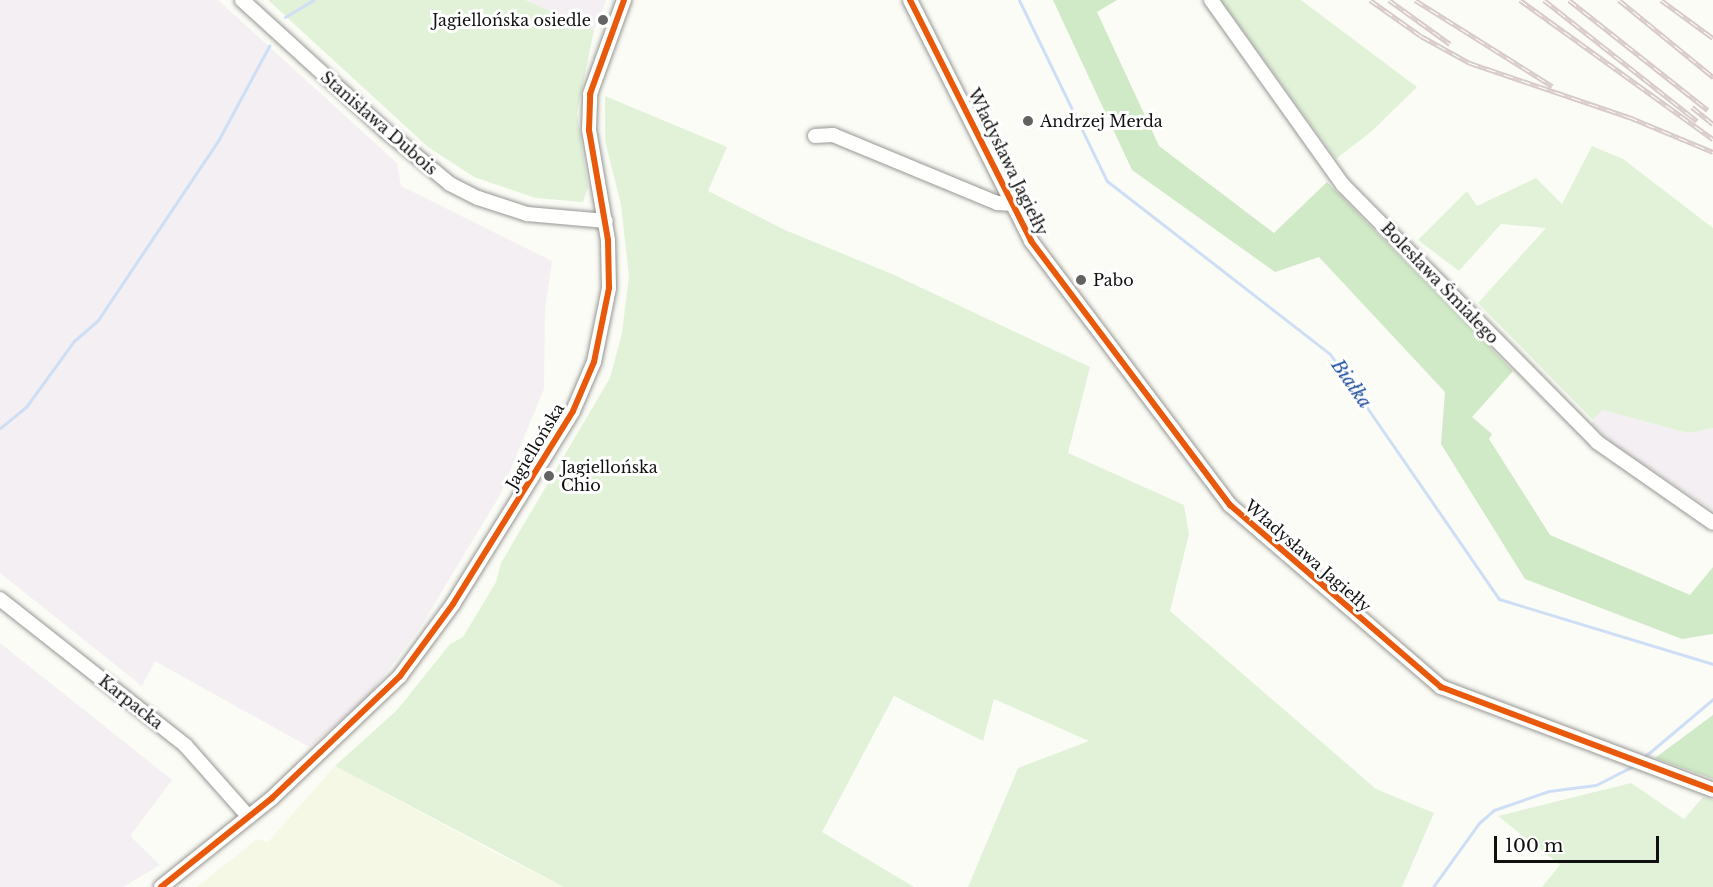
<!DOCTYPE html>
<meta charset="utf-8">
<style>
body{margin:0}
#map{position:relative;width:1713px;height:887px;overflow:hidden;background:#fcfcf7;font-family:"Libre Baskerville",serif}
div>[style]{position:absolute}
.industrial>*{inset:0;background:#f4eff2}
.farmland>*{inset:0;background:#f5f8e4}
.green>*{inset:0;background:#e1f2d8}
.forest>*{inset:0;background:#d0e9c6}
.stream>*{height:3px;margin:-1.5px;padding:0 1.5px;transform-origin:1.5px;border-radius:1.5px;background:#cedff5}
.roads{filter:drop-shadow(0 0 2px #969694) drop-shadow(0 0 2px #969694)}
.minor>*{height:14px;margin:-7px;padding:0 7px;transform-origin:7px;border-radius:7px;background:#fffffe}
.rail>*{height:5px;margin-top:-2.5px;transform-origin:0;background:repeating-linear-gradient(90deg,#fff 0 9px,#d7cac7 0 18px);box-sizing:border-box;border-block:2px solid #d7cac7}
.cycleway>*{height:6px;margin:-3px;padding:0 3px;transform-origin:3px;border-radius:3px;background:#e8590c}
.dots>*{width:16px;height:16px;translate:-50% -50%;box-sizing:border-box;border:3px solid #fff;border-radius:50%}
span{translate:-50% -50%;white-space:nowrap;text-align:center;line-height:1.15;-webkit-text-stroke:6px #fff;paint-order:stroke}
.poi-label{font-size:16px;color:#101010}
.right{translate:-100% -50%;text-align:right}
.left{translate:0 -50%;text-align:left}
.street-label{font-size:16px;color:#101010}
.water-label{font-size:18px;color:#1c4b9f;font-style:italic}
.scale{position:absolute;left:1494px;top:836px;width:165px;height:27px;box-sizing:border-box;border:3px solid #101010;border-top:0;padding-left:8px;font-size:18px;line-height:21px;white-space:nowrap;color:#101010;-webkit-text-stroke:4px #fff;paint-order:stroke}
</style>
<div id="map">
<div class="industrial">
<i style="clip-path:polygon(0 0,218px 0,397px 163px,401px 186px,552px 261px,545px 309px,544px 389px,500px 495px,420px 628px,367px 698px,309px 747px,155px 661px,142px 686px,0 573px)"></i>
<i style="clip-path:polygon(525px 0,606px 0,594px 30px)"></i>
<i style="clip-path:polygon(1603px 410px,1688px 433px,1713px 428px,1713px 510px,1613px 444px,1591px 423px)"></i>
<i style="clip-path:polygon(0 643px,172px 780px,130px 836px,160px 865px,123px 887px,0 887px)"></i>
</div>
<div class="farmland">
<i style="clip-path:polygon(335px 766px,498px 854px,564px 887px,197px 887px,257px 839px,268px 842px)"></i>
</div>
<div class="green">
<i style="clip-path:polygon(268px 0,525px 0,594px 30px,577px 113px,588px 187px,583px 202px,536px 198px,474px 177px,428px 147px)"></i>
<i style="clip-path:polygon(1221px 0,1301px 0,1417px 87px,1372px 131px,1336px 159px)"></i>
<i style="clip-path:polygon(605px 96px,727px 147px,708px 191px,785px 230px,892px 274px,1090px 367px,1068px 453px,1184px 505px,1189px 534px,1170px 611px,1376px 789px,1434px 813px,1402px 887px,968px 887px,1018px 768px,1089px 741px,994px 699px,983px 741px,894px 696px,822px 832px,914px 887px,564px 887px,335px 766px,397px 710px,450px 644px,463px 637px,496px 582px,501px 563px,610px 378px,622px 333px,629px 276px,621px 205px,605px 141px)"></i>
<i style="clip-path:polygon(1592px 146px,1623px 159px,1713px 228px,1713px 428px,1688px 433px,1603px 410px,1593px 420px,1478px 303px,1546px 228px,1501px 224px,1459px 271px,1418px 240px,1467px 191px,1477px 206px,1536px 178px,1562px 204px)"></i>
<i style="clip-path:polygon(1631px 783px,1684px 819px,1703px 797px,1713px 800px,1713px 887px,1542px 887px,1560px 865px,1498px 816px)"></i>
</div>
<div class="forest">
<i style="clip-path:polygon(1053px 0,1117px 0,1097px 12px,1159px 146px,1274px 233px,1327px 182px,1513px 371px,1472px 417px,1492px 434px,1489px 439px,1550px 535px,1690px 595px,1713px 567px,1713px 634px,1682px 639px,1525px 579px,1441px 444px,1445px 392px,1319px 257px,1275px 272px,1132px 170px)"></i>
<i style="clip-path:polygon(1713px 715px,1713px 779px,1655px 758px)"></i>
</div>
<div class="stream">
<i style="left:1019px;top:0;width:201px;rotate:64.1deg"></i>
<i style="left:1107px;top:181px;width:282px;rotate:37.8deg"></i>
<i style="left:1330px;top:354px;width:298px;rotate:55.4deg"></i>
<i style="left:1499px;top:599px;width:224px;rotate:16.9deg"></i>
<i style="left:285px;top:17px;width:33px;rotate:-31deg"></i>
<i style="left:0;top:428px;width:33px;rotate:-39deg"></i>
<i style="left:26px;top:407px;width:82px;rotate:-54deg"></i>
<i style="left:74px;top:341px;width:32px;rotate:-41deg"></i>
<i style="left:98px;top:320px;width:218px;rotate:-56.2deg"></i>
<i style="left:219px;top:139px;width:106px;rotate:-61.7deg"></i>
<i style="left:1643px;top:758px;width:92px;rotate:-40.1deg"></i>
<i style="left:1433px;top:887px;width:79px;rotate:-54.3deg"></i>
<i style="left:1479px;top:823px;width:20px;rotate:-41deg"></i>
<i style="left:1494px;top:810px;width:58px;rotate:-19.1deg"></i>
<i style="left:1549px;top:791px;width:47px;rotate:-7.3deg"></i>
<i style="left:1596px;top:785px;width:42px;rotate:-27.2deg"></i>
</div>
<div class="roads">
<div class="minor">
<i style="left:242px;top:0;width:195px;rotate:42.3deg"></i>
<i style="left:386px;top:131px;width:83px;rotate:39.6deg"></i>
<i style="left:450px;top:184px;width:31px;rotate:27deg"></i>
<i style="left:478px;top:198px;width:52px;rotate:18.1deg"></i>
<i style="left:527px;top:214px;width:79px;rotate:5.1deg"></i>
<i style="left:910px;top:0;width:270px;rotate:63.3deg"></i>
<i style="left:1031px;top:241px;width:331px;rotate:53deg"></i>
<i style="left:1230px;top:505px;width:279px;rotate:40.8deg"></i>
<i style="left:1441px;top:687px;width:291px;rotate:20.7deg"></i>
<i style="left:1211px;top:0;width:227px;rotate:54.5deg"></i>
<i style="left:1343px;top:185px;width:361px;rotate:45.3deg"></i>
<i style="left:1597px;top:442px;width:141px;rotate:34.9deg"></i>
<i style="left:815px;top:136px;width:18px;rotate:-3deg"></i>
<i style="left:833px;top:135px;width:178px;rotate:22.5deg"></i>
<i style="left:997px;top:203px;width:16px;rotate:4deg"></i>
<i style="left:0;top:599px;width:236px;rotate:38.3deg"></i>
<i style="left:185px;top:745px;width:96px;rotate:48.4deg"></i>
<i style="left:161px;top:887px;width:142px;rotate:-38.7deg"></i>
<i style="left:272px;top:798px;width:177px;rotate:-43.6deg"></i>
<i style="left:400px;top:676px;width:89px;rotate:-53.6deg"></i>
<i style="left:453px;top:604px;width:227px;rotate:-58.1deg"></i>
<i style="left:573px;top:411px;width:53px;rotate:-66.8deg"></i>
<i style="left:594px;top:362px;width:76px;rotate:-78.5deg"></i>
<i style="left:609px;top:288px;width:48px;rotate:-91.2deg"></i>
<i style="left:608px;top:240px;width:112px;rotate:-99.8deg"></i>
<i style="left:589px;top:130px;width:36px;rotate:-88deg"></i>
<i style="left:590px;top:94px;width:100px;rotate:-70.1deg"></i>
</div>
</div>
<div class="rail">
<i style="left:1370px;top:0;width:62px;rotate:35.2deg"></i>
<i style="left:1421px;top:36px;width:56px;rotate:28.9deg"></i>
<i style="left:1470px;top:63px;width:168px;rotate:18.8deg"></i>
<i style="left:1629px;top:117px;width:91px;rotate:22.6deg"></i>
<i style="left:1389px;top:0;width:75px;rotate:35.8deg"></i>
<i style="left:1415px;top:0;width:162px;rotate:32.1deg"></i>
<i style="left:1520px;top:0;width:238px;rotate:35.8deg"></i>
<i style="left:1544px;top:0;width:195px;rotate:38.3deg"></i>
<i style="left:1569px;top:0;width:177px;rotate:38.4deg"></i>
<i style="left:1619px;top:0;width:122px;rotate:39.3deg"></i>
<i style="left:1661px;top:0;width:64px;rotate:36.2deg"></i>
<i style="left:1692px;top:107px;width:27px;rotate:39deg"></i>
</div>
<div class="cycleway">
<i style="left:910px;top:0;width:270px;rotate:63.3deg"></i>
<i style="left:1031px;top:241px;width:331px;rotate:53deg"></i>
<i style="left:1230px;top:505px;width:279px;rotate:40.8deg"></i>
<i style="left:1441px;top:687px;width:291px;rotate:20.7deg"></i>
<i style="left:161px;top:887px;width:142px;rotate:-38.7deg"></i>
<i style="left:272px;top:798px;width:177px;rotate:-43.6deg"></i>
<i style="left:400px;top:676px;width:89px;rotate:-53.6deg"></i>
<i style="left:453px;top:604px;width:227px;rotate:-58.1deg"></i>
<i style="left:573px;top:411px;width:53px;rotate:-66.8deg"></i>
<i style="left:594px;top:362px;width:76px;rotate:-78.5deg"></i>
<i style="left:609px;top:288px;width:48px;rotate:-91.2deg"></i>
<i style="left:608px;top:240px;width:112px;rotate:-99.8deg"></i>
<i style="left:589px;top:130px;width:36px;rotate:-88deg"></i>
<i style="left:590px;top:94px;width:100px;rotate:-70.1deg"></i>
</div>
<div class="dots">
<i style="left:603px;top:20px;background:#636361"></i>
<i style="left:1028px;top:121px;background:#636361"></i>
<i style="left:1081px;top:280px;background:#636361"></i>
<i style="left:549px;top:476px;background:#636361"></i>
</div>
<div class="poi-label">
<span class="right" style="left:591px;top:20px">Jagiellońska osiedle</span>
<span class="left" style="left:1040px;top:121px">Andrzej Merda</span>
<span class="left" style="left:1093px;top:280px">Pabo</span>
<span class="left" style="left:561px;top:476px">Jagiellońska<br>Chio</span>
</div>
<div class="street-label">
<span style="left:379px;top:123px;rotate:41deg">Stanisława Dubois</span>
<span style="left:1008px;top:162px;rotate:64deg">Władysława Jagiełły</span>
<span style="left:1440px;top:283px;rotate:46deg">Bolesława Śmiałego</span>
<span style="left:535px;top:446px;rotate:-59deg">Jagiellońska</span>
<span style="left:1308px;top:556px;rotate:41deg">Władysława Jagiełły</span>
<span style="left:131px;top:702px;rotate:38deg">Karpacka</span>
</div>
<div class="water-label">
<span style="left:1351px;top:384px;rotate:55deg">Białka</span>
</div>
<div class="scale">100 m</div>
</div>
